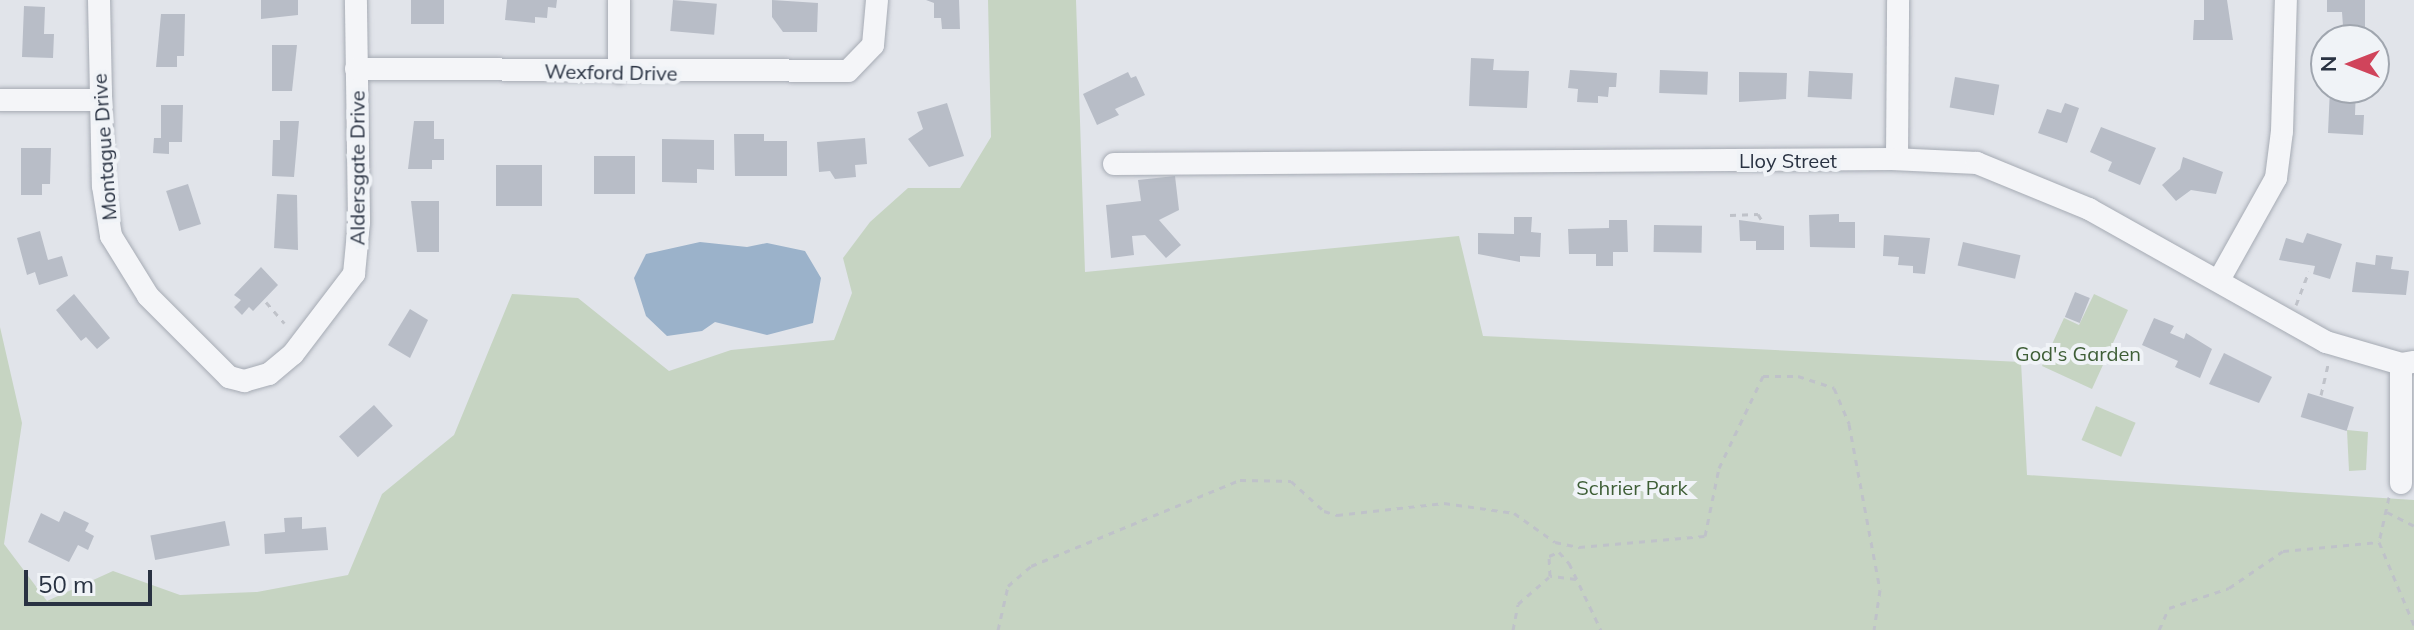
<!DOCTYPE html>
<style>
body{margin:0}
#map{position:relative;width:2414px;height:630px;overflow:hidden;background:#e1e4ea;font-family:Mulish,sans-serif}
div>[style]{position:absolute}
.green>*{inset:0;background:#c6d4c2;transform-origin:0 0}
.water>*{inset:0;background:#9bb2ca}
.building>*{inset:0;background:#b8bdc7;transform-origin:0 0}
.path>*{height:3px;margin-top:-1.5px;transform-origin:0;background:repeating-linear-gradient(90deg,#bfc2c9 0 6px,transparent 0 12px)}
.roads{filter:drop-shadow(0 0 2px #a6abb4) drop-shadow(0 0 2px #a6abb4)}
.minor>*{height:22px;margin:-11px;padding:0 11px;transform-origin:11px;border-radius:11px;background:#f4f5f8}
span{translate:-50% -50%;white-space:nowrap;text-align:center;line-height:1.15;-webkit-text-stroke:8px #f0f3f7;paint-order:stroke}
.street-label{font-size:20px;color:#293242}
.park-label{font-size:20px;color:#3e5e36}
.north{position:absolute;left:2310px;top:24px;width:80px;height:80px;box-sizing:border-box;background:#f0f3f7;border:2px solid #a0a6af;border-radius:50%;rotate:270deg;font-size:22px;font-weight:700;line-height:32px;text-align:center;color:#293242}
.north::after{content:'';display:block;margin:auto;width:28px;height:36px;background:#d0445b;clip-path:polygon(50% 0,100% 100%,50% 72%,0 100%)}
.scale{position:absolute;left:24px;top:570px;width:128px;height:36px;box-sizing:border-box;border:4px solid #293242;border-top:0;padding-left:10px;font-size:24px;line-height:28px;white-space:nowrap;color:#293242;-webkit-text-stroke:6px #f0f3f7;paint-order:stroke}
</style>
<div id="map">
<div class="green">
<i style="clip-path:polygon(988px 0,1076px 0,1085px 272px,1459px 236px,1483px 336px,2021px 362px,2027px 475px,2414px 500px,2414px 630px,0 630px,0 327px,22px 423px,4px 544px,47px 601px,113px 571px,180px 595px,257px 592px,348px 575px,382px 494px,454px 435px,512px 294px,578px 298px,669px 371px,731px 350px,834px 340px,852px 293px,843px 258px,870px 222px,908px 188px,960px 188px,991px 137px)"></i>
<i style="clip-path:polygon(2094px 294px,2128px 310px,2092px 389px,2042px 366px,2064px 318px,2079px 325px)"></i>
<i style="left:2096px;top:406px;width:43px;height:37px;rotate:23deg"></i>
<i style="clip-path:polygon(2347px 430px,2368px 432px,2366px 470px,2349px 471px)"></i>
</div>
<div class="water">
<i style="clip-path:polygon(700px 242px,747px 247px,767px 243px,805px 251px,821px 278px,813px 323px,767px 335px,715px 322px,702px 331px,667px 336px,646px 316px,634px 278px,646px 254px)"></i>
</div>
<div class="building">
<i style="clip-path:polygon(261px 0,298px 0,298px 15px,261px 19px)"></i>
<i style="left:411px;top:0;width:33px;height:24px"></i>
<i style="clip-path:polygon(507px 0,557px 0,556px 8px,548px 7px,547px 18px,535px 17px,535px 23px,505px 20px)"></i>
<i style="left:673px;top:0;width:44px;height:31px;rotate:5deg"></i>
<i style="clip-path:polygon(772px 0,818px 3px,817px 32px,783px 32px,772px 17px)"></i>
<i style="clip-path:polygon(926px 0,959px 0,960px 29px,942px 29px,941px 18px,934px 18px,934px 3px)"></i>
<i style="clip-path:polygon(2204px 0,2227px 0,2233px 40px,2193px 40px,2194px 20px,2204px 20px)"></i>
<i style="clip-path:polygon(2327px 0,2365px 0,2365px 40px,2344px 40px,2342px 12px,2327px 12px)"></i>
<i style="clip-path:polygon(24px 6px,45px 7px,44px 34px,54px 34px,53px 58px,22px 57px)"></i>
<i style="clip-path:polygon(161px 14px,185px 14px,184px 56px,177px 56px,177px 67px,156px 67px)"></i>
<i style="clip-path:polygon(272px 45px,297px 45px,292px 91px,272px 91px)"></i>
<i style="clip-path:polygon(1471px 58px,1494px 59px,1493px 70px,1529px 71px,1527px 108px,1469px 106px)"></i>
<i style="clip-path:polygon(1570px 70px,1617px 73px,1616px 87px,1609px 87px,1608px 97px,1598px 96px,1598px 103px,1577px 102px,1578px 89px,1568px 88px)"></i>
<i style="left:1660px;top:70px;width:48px;height:23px;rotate:2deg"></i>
<i style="left:1809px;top:71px;width:44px;height:26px;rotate:3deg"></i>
<i style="clip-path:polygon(1128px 72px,1131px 78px,1136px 76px,1145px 95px,1115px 109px,1119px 115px,1097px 125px,1083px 94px)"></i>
<i style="clip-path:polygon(1739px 72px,1787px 73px,1786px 99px,1739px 102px)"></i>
<i style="left:1955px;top:77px;width:45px;height:31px;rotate:10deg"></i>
<i style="clip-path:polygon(2330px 88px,2356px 88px,2355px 115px,2364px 115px,2363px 135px,2328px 133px)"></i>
<i style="clip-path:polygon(947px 103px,964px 156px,929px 167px,908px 139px,923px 129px,917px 112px)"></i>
<i style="clip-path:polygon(2065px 103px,2079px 108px,2067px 143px,2038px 133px,2047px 109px,2061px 113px)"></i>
<i style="clip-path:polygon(161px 105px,183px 105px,182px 142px,169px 142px,169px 154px,153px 153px,154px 138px,161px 138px)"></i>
<i style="clip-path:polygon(280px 121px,299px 121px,294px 177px,272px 176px,273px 140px,280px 140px)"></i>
<i style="clip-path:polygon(414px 121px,434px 121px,434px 139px,444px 139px,444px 160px,432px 160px,432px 169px,408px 169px)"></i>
<i style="clip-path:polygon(2101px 127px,2156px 148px,2140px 185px,2108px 171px,2112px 162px,2090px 152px)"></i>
<i style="clip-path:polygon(734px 134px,764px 134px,764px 141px,787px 141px,787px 176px,735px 176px)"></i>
<i style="clip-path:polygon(865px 138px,867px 164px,855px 165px,856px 177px,835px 179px,830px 171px,819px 172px,817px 142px)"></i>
<i style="clip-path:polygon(662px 139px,714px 140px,714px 170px,697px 169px,697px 183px,662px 182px)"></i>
<i style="clip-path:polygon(21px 148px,51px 148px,50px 184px,42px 184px,42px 195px,21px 195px)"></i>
<i style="left:594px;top:156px;width:41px;height:38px"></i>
<i style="clip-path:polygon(2183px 157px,2223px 172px,2216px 194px,2191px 190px,2176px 201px,2162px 185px,2180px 169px)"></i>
<i style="left:496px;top:165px;width:46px;height:41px"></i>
<i style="clip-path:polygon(1175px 176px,1179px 210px,1159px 220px,1181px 245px,1166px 258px,1145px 235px,1132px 236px,1134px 255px,1111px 258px,1106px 205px,1141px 201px,1138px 180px)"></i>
<i style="left:188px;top:184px;width:42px;height:23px;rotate:72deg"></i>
<i style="clip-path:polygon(277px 194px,297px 195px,298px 250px,274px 248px)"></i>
<i style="clip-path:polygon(411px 201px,439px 201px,439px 252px,417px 252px)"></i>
<i style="clip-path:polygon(1839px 214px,1839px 222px,1855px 222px,1855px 248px,1810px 247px,1809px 215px)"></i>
<i style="clip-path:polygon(1514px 217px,1532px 217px,1531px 232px,1541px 233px,1540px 257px,1520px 256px,1520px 262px,1478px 254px,1478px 233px,1514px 234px)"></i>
<i style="clip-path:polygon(1609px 220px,1627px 220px,1628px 252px,1613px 252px,1613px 266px,1596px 266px,1596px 254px,1569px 254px,1568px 229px,1609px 228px)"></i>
<i style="clip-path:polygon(1739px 220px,1784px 226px,1784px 250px,1756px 250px,1756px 241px,1740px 241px)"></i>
<i style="left:1654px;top:225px;width:48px;height:27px;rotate:1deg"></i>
<i style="clip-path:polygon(40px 231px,48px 260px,62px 256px,68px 276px,39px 285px,35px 272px,27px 275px,17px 238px)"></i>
<i style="clip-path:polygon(2307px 233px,2342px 244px,2330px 279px,2313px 274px,2315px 266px,2279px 260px,2286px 238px,2303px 243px)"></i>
<i style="clip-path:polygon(1884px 235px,1930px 238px,1925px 274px,1913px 273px,1913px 266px,1898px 265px,1899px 257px,1883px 256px)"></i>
<i style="left:1963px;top:242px;width:59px;height:24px;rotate:13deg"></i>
<i style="clip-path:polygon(2376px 255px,2393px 257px,2391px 269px,2409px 271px,2406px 295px,2352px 292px,2356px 262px,2375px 265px)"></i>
<i style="clip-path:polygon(261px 267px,278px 285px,253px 311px,249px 307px,242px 315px,234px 307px,241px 300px,234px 295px)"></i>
<i style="left:2075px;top:292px;width:16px;height:27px;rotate:22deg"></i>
<i style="clip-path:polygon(74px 294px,110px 338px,97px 349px,86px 337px,81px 341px,56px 310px)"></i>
<i style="clip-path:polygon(410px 309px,428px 320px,410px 358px,388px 345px)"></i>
<i style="clip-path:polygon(2154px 318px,2174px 326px,2170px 333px,2184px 339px,2186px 333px,2212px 349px,2200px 378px,2175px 367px,2178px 361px,2142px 345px)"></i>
<i style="clip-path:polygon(2224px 353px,2272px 377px,2259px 403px,2209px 384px)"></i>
<i style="left:2308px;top:393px;width:48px;height:25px;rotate:17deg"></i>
<i style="left:374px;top:405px;width:28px;height:47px;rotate:48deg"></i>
<i style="clip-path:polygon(64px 511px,89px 523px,85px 531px,94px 536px,88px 550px,78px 545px,69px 562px,28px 542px,41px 513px,59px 522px)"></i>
<i style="clip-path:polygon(302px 517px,302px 529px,326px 527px,328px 550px,265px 554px,264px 534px,285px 532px,284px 518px)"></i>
<i style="left:225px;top:521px;width:25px;height:76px;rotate:79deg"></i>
</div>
<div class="path">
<i style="left:1730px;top:215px;width:28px;rotate:-2deg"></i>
<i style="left:1758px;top:214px;width:12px;rotate:59deg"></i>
<i style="left:266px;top:302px;width:28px;rotate:49deg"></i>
<i style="left:2296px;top:305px;width:36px;rotate:-69deg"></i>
<i style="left:2321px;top:395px;width:32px;rotate:-77deg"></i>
<i style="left:2389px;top:497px;width:46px;rotate:102.5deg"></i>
<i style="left:2379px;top:542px;width:90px;rotate:67.1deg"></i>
<i style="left:2387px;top:512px;width:30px;rotate:27deg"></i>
<i style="left:1576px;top:579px;width:26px;rotate:-173deg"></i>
<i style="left:1550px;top:576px;width:20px;rotate:-93deg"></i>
<i style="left:1549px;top:556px;width:11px;rotate:-22deg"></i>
<i style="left:1559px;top:552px;width:15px;rotate:48deg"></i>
<i style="left:1569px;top:563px;width:74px;rotate:64.5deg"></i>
<i style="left:998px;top:630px;width:45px;rotate:-77.2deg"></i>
<i style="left:1008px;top:586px;width:30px;rotate:-41deg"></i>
<i style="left:1031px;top:566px;width:226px;rotate:-22.4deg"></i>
<i style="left:1240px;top:480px;width:51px;rotate:1.1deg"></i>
<i style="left:1291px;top:481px;width:45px;rotate:42.3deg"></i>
<i style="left:1324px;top:511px;width:14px;rotate:17deg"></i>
<i style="left:1337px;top:515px;width:108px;rotate:-6.4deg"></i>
<i style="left:1444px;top:503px;width:71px;rotate:8.1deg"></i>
<i style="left:1514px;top:513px;width:50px;rotate:35.3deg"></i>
<i style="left:1555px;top:542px;width:25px;rotate:12deg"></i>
<i style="left:1579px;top:547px;width:126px;rotate:-5deg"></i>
<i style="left:1705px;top:536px;width:69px;rotate:-78.4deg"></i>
<i style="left:1719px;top:468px;width:102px;rotate:-64.4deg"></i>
<i style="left:1763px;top:376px;width:35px"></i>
<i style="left:1798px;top:376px;width:38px;rotate:18deg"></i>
<i style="left:1834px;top:388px;width:39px;rotate:67deg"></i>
<i style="left:1849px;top:424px;width:169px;rotate:79.4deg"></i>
<i style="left:1880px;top:590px;width:40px;rotate:98.5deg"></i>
<i style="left:1513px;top:630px;width:26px;rotate:-79deg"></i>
<i style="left:1518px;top:604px;width:41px;rotate:-41.1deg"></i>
<i style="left:2159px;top:630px;width:24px;rotate:-66deg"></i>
<i style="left:2169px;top:608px;width:63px;rotate:-18.4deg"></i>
<i style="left:2229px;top:588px;width:65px;rotate:-34.4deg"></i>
<i style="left:2283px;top:551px;width:96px;rotate:-5.4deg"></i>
</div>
<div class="roads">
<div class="minor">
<i style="left:99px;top:0;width:186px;rotate:88.8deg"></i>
<i style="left:103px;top:186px;width:51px;rotate:80.9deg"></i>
<i style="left:111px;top:236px;width:70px;rotate:58.3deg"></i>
<i style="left:148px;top:296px;width:115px;rotate:45deg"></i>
<i style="left:229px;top:377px;width:16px;rotate:15deg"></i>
<i style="left:244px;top:381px;width:26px;rotate:-16deg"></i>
<i style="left:269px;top:374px;width:31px;rotate:-40deg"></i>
<i style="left:293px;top:354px;width:101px;rotate:-52.7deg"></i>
<i style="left:354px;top:274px;width:52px;rotate:-84.5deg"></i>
<i style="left:359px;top:222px;width:222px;rotate:-90.8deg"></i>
<i style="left:356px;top:69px;width:492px;rotate:0.2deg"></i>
<i style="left:848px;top:71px;width:36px;rotate:-46deg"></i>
<i style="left:873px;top:45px;width:45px;rotate:-84.9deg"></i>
<i style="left:619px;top:72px;width:72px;rotate:-90deg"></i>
<i style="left:0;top:100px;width:99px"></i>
<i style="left:1897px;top:159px;width:159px;rotate:-89.6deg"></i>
<i style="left:1114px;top:164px;width:778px;rotate:-0.37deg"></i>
<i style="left:1892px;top:159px;width:85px;rotate:2.7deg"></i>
<i style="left:1977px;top:163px;width:121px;rotate:22.3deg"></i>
<i style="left:2089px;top:209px;width:272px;rotate:29.3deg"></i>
<i style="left:2326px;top:342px;width:78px;rotate:16.3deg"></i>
<i style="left:2401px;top:364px;width:13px;rotate:-9deg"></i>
<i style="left:2219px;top:280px;width:117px;rotate:-60.8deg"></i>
<i style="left:2276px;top:178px;width:47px;rotate:-82.7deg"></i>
<i style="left:2282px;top:131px;width:131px;rotate:-88.3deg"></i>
<i style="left:2401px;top:483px;width:119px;rotate:-90deg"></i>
</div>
</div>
<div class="street-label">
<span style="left:611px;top:72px;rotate:1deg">Wexford Drive</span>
<span style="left:104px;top:147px;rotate:-94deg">Montague Drive</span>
<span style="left:1788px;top:160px">Lloy Street</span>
<span style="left:357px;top:168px;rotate:-90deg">Aldersgate Drive</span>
</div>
<div class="park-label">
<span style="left:2078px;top:353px">God's Garden</span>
<span style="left:1632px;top:487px">Schrier Park</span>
</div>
<div class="north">N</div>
<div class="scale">50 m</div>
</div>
